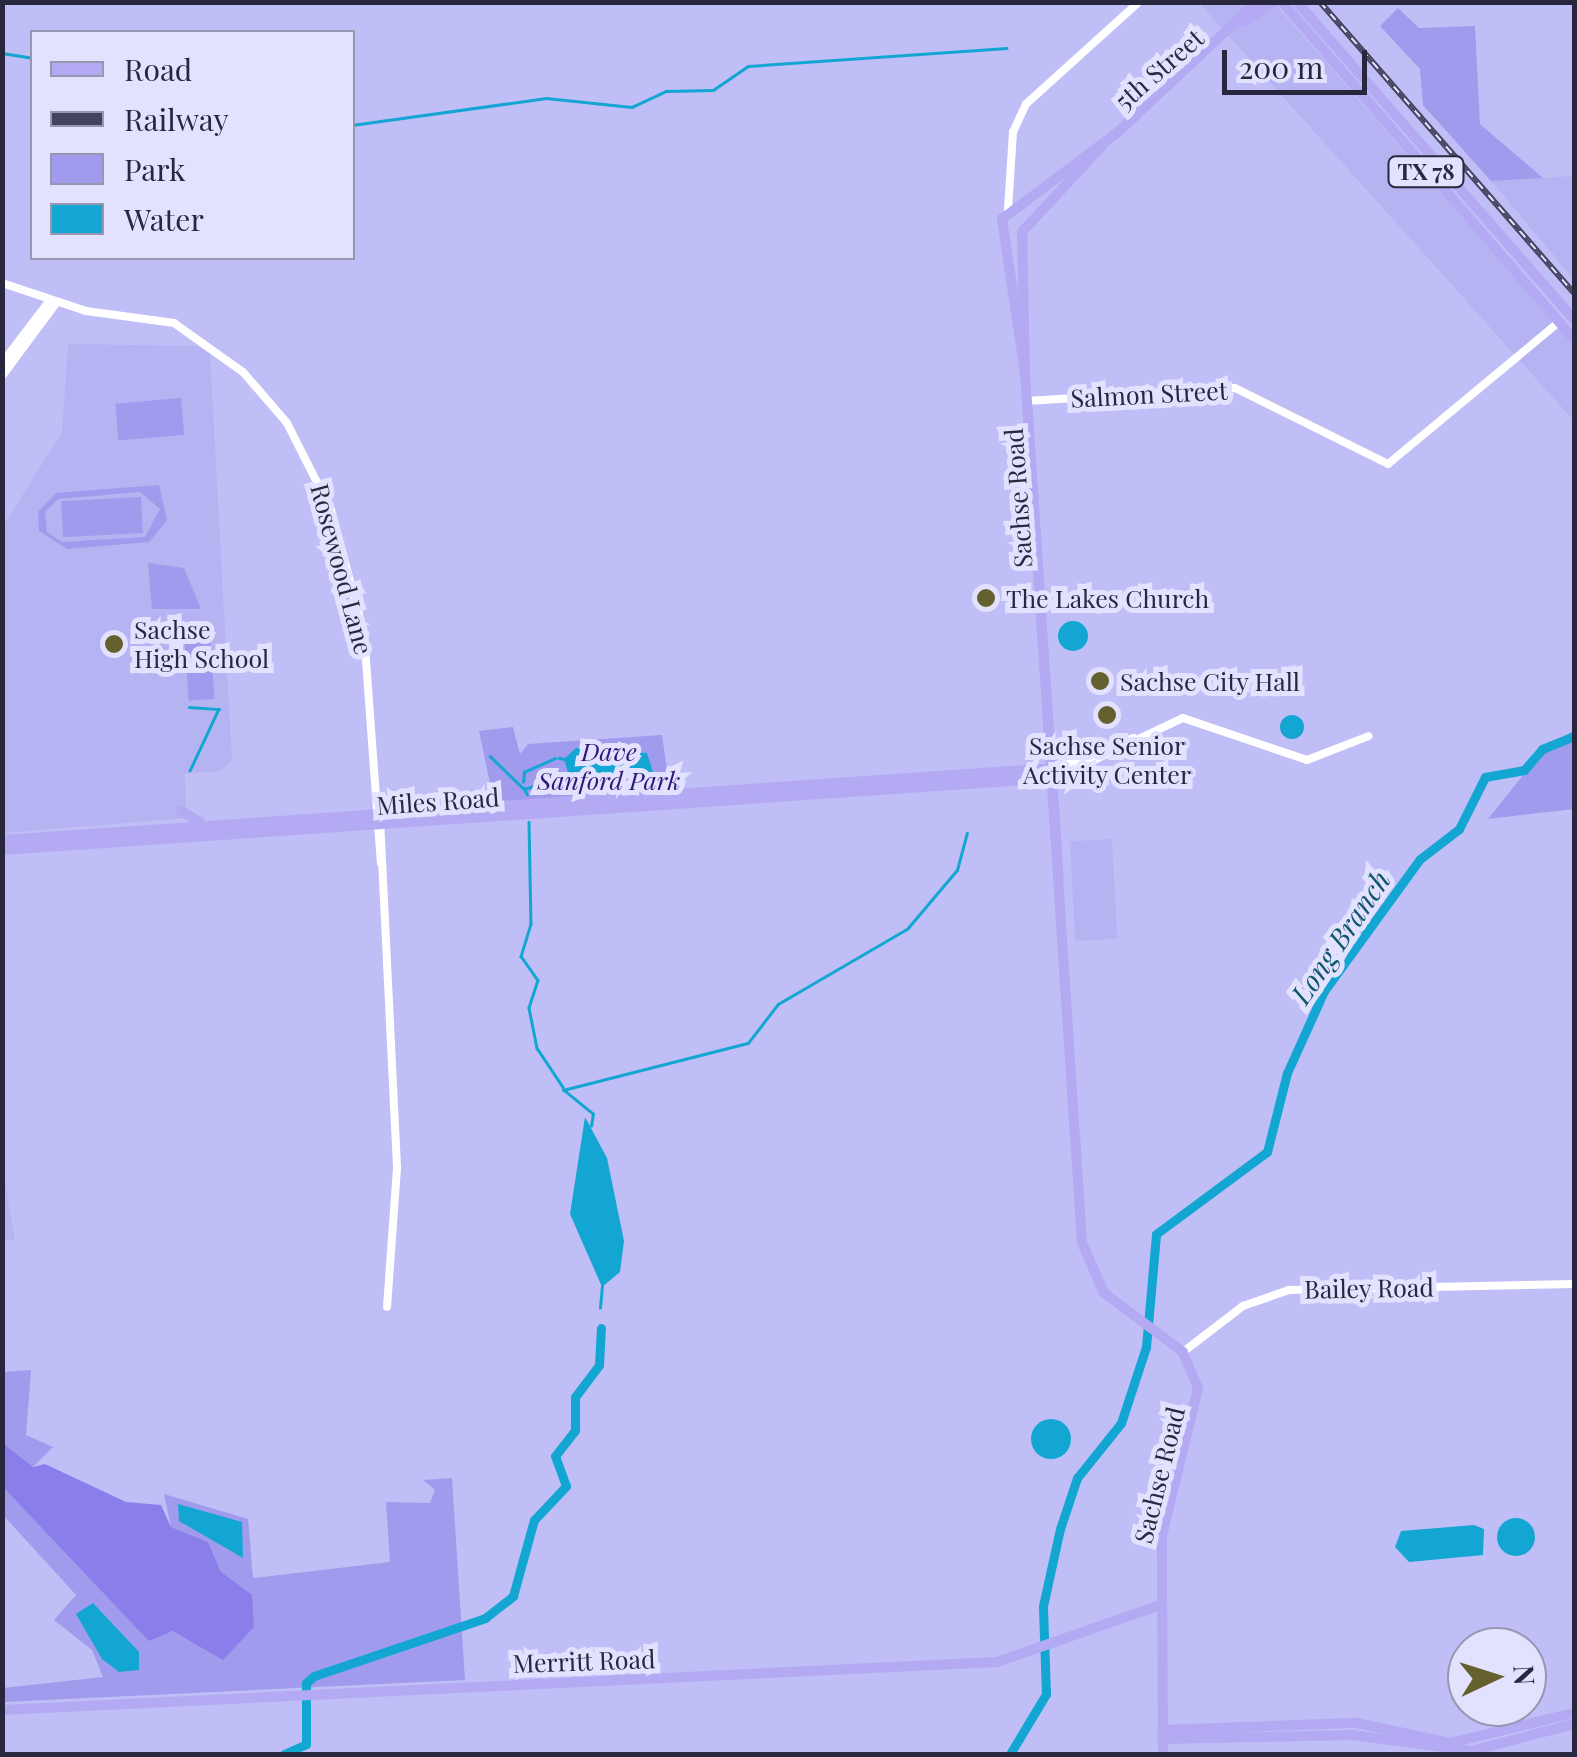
<!DOCTYPE html>
<style>
body{margin:0}
#map{position:relative;width:1577px;height:1757px;overflow:hidden;background:#c0bef6;font-family:"Playfair Display",serif}
div>[style]{position:absolute}
.built>*{inset:0;background:#b5b3f1;transform-origin:0 0}
.green>*{inset:0;background:#a09bec;transform-origin:0 0}
.forest>*{inset:0;background:#897eea}
.water>*{inset:0;background:#13a6d2}
.round{border-radius:50%}
.stream>*{height:2.5px;margin:-1.25px;padding:0 1.25px;transform-origin:1.25px;border-radius:1.25px;background:#13a6d2}
.river>*{height:9px;margin:-4.5px;padding:0 4.5px;transform-origin:4.5px;border-radius:4.5px;background:#13a6d2}
.minor>*{height:8px;margin:-4px;padding:0 4px;transform-origin:4px;border-radius:4px;background:#fff}
.major>*{height:10px;margin:-5px;padding:0 5px;transform-origin:5px;border-radius:5px;background:#b3aaf3}
.rail>*{height:6px;margin-top:-3px;transform-origin:0;background:repeating-linear-gradient(90deg,#e2e2ff 0 8px,#44435f 0 16px);box-sizing:border-box;border-block:2px solid #44435f}
.dots>*{width:28px;height:28px;translate:-50% -50%;box-sizing:border-box;border:5px solid #e2e2ff;border-radius:50%}
span{translate:-50% -50%;white-space:nowrap;text-align:center;line-height:1.15;-webkit-text-stroke:10px #e2e2ff;paint-order:stroke}
.shield-label span{padding:2px 8px;background:#e2e2ff;border:2px solid;border-radius:8px;-webkit-text-stroke-width:0}
.shield-label{font-size:22px;color:#28273d;font-weight:700}
.street-label{font-size:25px;color:#28273d}
.poi-label{font-size:25px;color:#28273d}
.left{translate:0 -50%;text-align:left}
.park-label{font-size:25px;color:#301777;font-style:italic}
.water-label{font-size:28px;color:#10566d;font-style:italic}
.frame{position:absolute;inset:0;border:5px solid #28273d;pointer-events:none}
.legend{position:absolute;left:30px;top:30px;width:325px;height:230px;box-sizing:border-box;background:#e2e2ff;border:2px solid #9897b1;margin:0;padding:12px 18px;list-style:none;font-size:30px;color:#28273d}
.legend li{display:flex;align-items:center;gap:20px;height:50px}
.legend b{width:50px;border:2px solid #9897b1}
.north{position:absolute;left:1447px;top:1627px;width:100px;height:100px;box-sizing:border-box;background:#e2e2ff;border:2px solid #9897b1;border-radius:50%;rotate:86deg;font-size:28px;font-weight:700;line-height:40px;text-align:center;color:#28273d}
.north::after{content:'';display:block;margin:auto;width:35px;height:45px;background:#64612e;clip-path:polygon(50% 0,100% 100%,50% 72%,0 100%)}
.scale{position:absolute;left:1222px;top:50px;width:145px;height:45px;box-sizing:border-box;border:5px solid #28273d;border-top:0;padding-left:12px;font-size:30px;line-height:35px;white-space:nowrap;color:#28273d;-webkit-text-stroke:8px #e2e2ff;paint-order:stroke}
</style>
<div id="map">
<div class="built">
<i style="clip-path:polygon(1199px 3px,1274px 3px,1574px 346px,1574px 421px)"></i>
<i style="clip-path:polygon(1574px 176px,1574px 279px,1491px 181px)"></i>
<i style="clip-path:polygon(68px 344px,197px 346px,210px 354px,232px 760px,220px 771px,185px 773px,186px 818px,3px 833px,2px 528px,62px 432px)"></i>
<i style="left:1112px;top:839px;width:100px;height:42px;rotate:87deg"></i>
<i style="clip-path:polygon(2px 1172px,3px 1172px,15px 1240px,3px 1241px)"></i>
</div>
<div class="green">
<i style="clip-path:polygon(1398px 8px,1419px 28px,1475px 26px,1480px 124px,1543px 178px,1491px 181px,1423px 105px,1420px 69px,1380px 26px)"></i>
<i style="left:181px;top:398px;width:37px;height:66px;rotate:85deg"></i>
<i style="clip-path:polygon(evenodd,159px 485px,167px 520px,149px 542px,67px 549px,39px 531px,38px 512px,56px 493px,159px 485px,140px 492px,160px 509px,145px 537px,62px 542px,47px 532px,45px 512px,58px 499px,140px 492px)"></i>
<i style="left:141px;top:497px;width:36px;height:80px;rotate:87deg"></i>
<i style="clip-path:polygon(148px 563px,184px 568px,201px 609px,152px 609px)"></i>
<i style="left:210px;top:633px;width:66px;height:26px;rotate:86deg"></i>
<i style="clip-path:polygon(513px 727px,520px 754px,528px 744px,662px 735px,670px 790px,494px 802px,479px 731px)"></i>
<i style="clip-path:polygon(1574px 731px,1574px 809px,1488px 819px,1548px 744px)"></i>
<i style="clip-path:polygon(31px 1370px,26px 1435px,53px 1447px,33px 1467px,3px 1443px,3px 1372px)"></i>
<i style="clip-path:polygon(452px 1478px,465px 1680px,3px 1702px,3px 1688px,103px 1677px,92px 1650px,54px 1620px,76px 1595px,3px 1515px,2px 1487px,171px 1631px,223px 1659px,221px 1572px,208px 1542px,171px 1527px,164px 1494px,248px 1519px,253px 1578px,390px 1562px,386px 1502px,430px 1503px,435px 1490px,423px 1480px)"></i>
</div>
<div class="forest">
<i style="clip-path:polygon(3px 1443px,33px 1467px,45px 1464px,126px 1502px,161px 1505px,171px 1527px,208px 1542px,221px 1572px,252px 1595px,254px 1627px,223px 1660px,172px 1631px,149px 1641px,3px 1487px)"></i>
</div>
<div class="water">
<i class="round" style="left:1058px;top:621px;width:30px;height:30px"></i>
<i class="round" style="left:1280px;top:715px;width:24px;height:24px"></i>
<i style="clip-path:polygon(576px 748px,647px 753px,654px 775px,571px 783px,564px 759px)"></i>
<i style="clip-path:polygon(585px 1117px,607px 1158px,624px 1241px,620px 1272px,602px 1287px,570px 1214px)"></i>
<i class="round" style="left:1031px;top:1419px;width:40px;height:40px"></i>
<i style="clip-path:polygon(178px 1504px,242px 1522px,243px 1558px,179px 1521px)"></i>
<i class="round" style="left:1497px;top:1518px;width:38px;height:38px"></i>
<i style="clip-path:polygon(1474px 1525px,1484px 1529px,1483px 1555px,1409px 1562px,1395px 1547px,1401px 1531px)"></i>
<i style="clip-path:polygon(93px 1603px,139px 1652px,139px 1670px,119px 1672px,102px 1659px,76px 1614px)"></i>
</div>
<div class="stream">
<i style="left:2px;top:53px;width:30px;rotate:9deg"></i>
<i style="left:352px;top:125px;width:196px;rotate:-7.9deg"></i>
<i style="left:546px;top:98px;width:86px;rotate:6deg"></i>
<i style="left:632px;top:107px;width:38px;rotate:-25deg"></i>
<i style="left:666px;top:91px;width:47px;rotate:-1.2deg"></i>
<i style="left:713px;top:90px;width:42px;rotate:-34.4deg"></i>
<i style="left:748px;top:66px;width:259px;rotate:-4deg"></i>
<i style="left:189px;top:707px;width:30px;rotate:4deg"></i>
<i style="left:219px;top:709px;width:68px;rotate:115.1deg"></i>
<i style="left:490px;top:756px;width:47px;rotate:44.1deg"></i>
<i style="left:559px;top:758px;width:5px;rotate:11deg"></i>
<i style="left:523px;top:782px;width:10px;rotate:-84deg"></i>
<i style="left:524px;top:772px;width:34px;rotate:-24deg"></i>
<i style="left:527px;top:795px;width:7px;rotate:-117deg"></i>
<i style="left:524px;top:789px;width:43px;rotate:-16.3deg"></i>
<i style="left:529px;top:822px;width:102px;rotate:88.9deg"></i>
<i style="left:531px;top:924px;width:34px;rotate:107deg"></i>
<i style="left:521px;top:956px;width:29px;rotate:55deg"></i>
<i style="left:538px;top:980px;width:29px;rotate:108deg"></i>
<i style="left:529px;top:1008px;width:41px;rotate:78.7deg"></i>
<i style="left:537px;top:1048px;width:47px;rotate:56.3deg"></i>
<i style="left:591px;top:1126px;width:12px;rotate:-81deg"></i>
<i style="left:593px;top:1114px;width:38px;rotate:-141deg"></i>
<i style="left:563px;top:1090px;width:191px;rotate:-14.3deg"></i>
<i style="left:748px;top:1043px;width:49px;rotate:-52.4deg"></i>
<i style="left:778px;top:1004px;width:149px;rotate:-30.2deg"></i>
<i style="left:907px;top:929px;width:77px;rotate:-49.7deg"></i>
<i style="left:957px;top:870px;width:38px;rotate:-75deg"></i>
<i style="left:600px;top:1308px;width:24px;rotate:-85deg"></i>
</div>
<div class="river">
<i style="left:284px;top:1754px;width:24px;rotate:-24deg"></i>
<i style="left:306px;top:1744px;width:61px;rotate:-90deg"></i>
<i style="left:306px;top:1683px;width:11px;rotate:-41deg"></i>
<i style="left:314px;top:1676px;width:181px;rotate:-18.7deg"></i>
<i style="left:485px;top:1618px;width:36px;rotate:-38deg"></i>
<i style="left:513px;top:1596px;width:79px;rotate:-74.6deg"></i>
<i style="left:534px;top:1520px;width:47px;rotate:-46.7deg"></i>
<i style="left:566px;top:1486px;width:32px;rotate:-110deg"></i>
<i style="left:555px;top:1456px;width:33px;rotate:-52deg"></i>
<i style="left:575px;top:1430px;width:33px;rotate:-90deg"></i>
<i style="left:575px;top:1397px;width:40px;rotate:-53deg"></i>
<i style="left:599px;top:1365px;width:37px;rotate:-87deg"></i>
<i style="left:1010px;top:1754px;width:70px;rotate:-59deg"></i>
<i style="left:1046px;top:1694px;width:88px;rotate:-92deg"></i>
<i style="left:1043px;top:1606px;width:79px;rotate:-77.6deg"></i>
<i style="left:1060px;top:1529px;width:54px;rotate:-71.6deg"></i>
<i style="left:1077px;top:1478px;width:70px;rotate:-51.3deg"></i>
<i style="left:1121px;top:1423px;width:80px;rotate:-71.8deg"></i>
<i style="left:1146px;top:1347px;width:113px;rotate:-84.9deg"></i>
<i style="left:1156px;top:1234px;width:138px;rotate:-36.5deg"></i>
<i style="left:1267px;top:1152px;width:81px;rotate:-75.8deg"></i>
<i style="left:1287px;top:1073px;width:90px;rotate:-65.7deg"></i>
<i style="left:1324px;top:991px;width:163px;rotate:-54deg"></i>
<i style="left:1420px;top:859px;width:49px;rotate:-37.6deg"></i>
<i style="left:1459px;top:829px;width:58px;rotate:-63.4deg"></i>
<i style="left:1485px;top:777px;width:40px;rotate:-10deg"></i>
<i style="left:1524px;top:770px;width:28px;rotate:-49deg"></i>
<i style="left:1542px;top:749px;width:35px;rotate:-22deg"></i>
</div>
<div class="minor">
<i style="left:1008px;top:209px;width:77px;rotate:-86.3deg"></i>
<i style="left:1013px;top:132px;width:31px;rotate:-65deg"></i>
<i style="left:1026px;top:104px;width:152px;rotate:-42.1deg"></i>
<i style="left:2px;top:283px;width:89px;rotate:18.4deg"></i>
<i style="left:86px;top:311px;width:89px;rotate:7.8deg"></i>
<i style="left:174px;top:323px;width:85px;rotate:35.4deg"></i>
<i style="left:243px;top:372px;width:67px;rotate:49.2deg"></i>
<i style="left:287px;top:423px;width:97px;rotate:63.2deg"></i>
<i style="left:331px;top:510px;width:127px;rotate:75deg"></i>
<i style="left:364px;top:633px;width:230px;rotate:85.8deg"></i>
<i style="left:2px;top:363px;width:79px;rotate:-52.7deg"></i>
<i style="left:2px;top:376px;width:92px;rotate:-53.4deg"></i>
<i style="left:1027px;top:401px;width:208px;rotate:-3.6deg"></i>
<i style="left:1235px;top:388px;width:171px;rotate:26.4deg"></i>
<i style="left:1388px;top:464px;width:222px;rotate:-39.7deg"></i>
<i style="left:1055px;top:768px;width:84px;rotate:-21deg"></i>
<i style="left:1056px;top:778px;width:140px;rotate:-25.3deg"></i>
<i style="left:1183px;top:718px;width:131px;rotate:18.7deg"></i>
<i style="left:1307px;top:760px;width:66px;rotate:-21.2deg"></i>
<i style="left:380px;top:819px;width:349px;rotate:87.2deg"></i>
<i style="left:397px;top:1168px;width:139px;rotate:94.1deg"></i>
<i style="left:1183px;top:1352px;width:76px;rotate:-37.5deg"></i>
<i style="left:1243px;top:1306px;width:49px;rotate:-19.2deg"></i>
<i style="left:1289px;top:1290px;width:285px;rotate:-1.2deg"></i>
</div>
<div class="major">
<i style="left:1282px;top:2px;width:446px;rotate:49.1deg"></i>
<i style="left:1297px;top:2px;width:422px;rotate:48.9deg"></i>
<i style="left:1243px;top:22px;width:36px;rotate:-34deg"></i>
<i style="left:1025px;top:373px;width:141px;rotate:-91.2deg"></i>
<i style="left:1022px;top:232px;width:117px;rotate:-47.1deg"></i>
<i style="left:1027px;top:401px;width:477px;rotate:86.2deg"></i>
<i style="left:181px;top:811px;width:22px;rotate:30deg"></i>
<i style="left:2px;top:840px;width:1055px;rotate:-3.91deg"></i>
<i style="left:2px;top:850px;width:1056px;rotate:-3.91deg"></i>
<i style="left:2px;top:1710px;width:996px;rotate:-2.76deg"></i>
<i style="left:997px;top:1662px;width:170px;rotate:-19.2deg"></i>
<i style="left:1162px;top:1730px;width:195px;rotate:-2.1deg"></i>
<i style="left:1357px;top:1723px;width:95px;rotate:12.1deg"></i>
<i style="left:1450px;top:1743px;width:128px;rotate:-13.6deg"></i>
<i style="left:1162px;top:1739px;width:191px;rotate:-1.2deg"></i>
<i style="left:1353px;top:1735px;width:119px;rotate:7.7deg"></i>
<i style="left:1471px;top:1751px;width:106px;rotate:-14.7deg"></i>
<i style="left:1163px;top:1754px;width:218px;rotate:-90.3deg"></i>
<i style="left:1162px;top:1536px;width:152px;rotate:-76.3deg"></i>
<i style="left:1198px;top:1388px;width:39px;rotate:-113deg"></i>
<i style="left:1183px;top:1352px;width:99px;rotate:-143.2deg"></i>
<i style="left:1104px;top:1293px;width:55px;rotate:-113.7deg"></i>
<i style="left:1082px;top:1243px;width:872px;rotate:-93.75deg"></i>
<i style="left:1025px;top:373px;width:156px;rotate:-98.5deg"></i>
<i style="left:1002px;top:219px;width:145px;rotate:-36.9deg"></i>
<i style="left:1118px;top:132px;width:190px;rotate:-43.1deg"></i>
</div>
<div class="rail">
<i style="left:1320px;top:2px;width:386px;rotate:48.9deg"></i>
</div>
<div class="dots">
<i style="left:986px;top:598px;background:#64612e"></i>
<i style="left:114px;top:644px;background:#64612e"></i>
<i style="left:1100px;top:681px;background:#64612e"></i>
<i style="left:1107px;top:715px;background:#64612e"></i>
</div>
<div class="shield-label">
<span style="left:1426px;top:172px">TX 78</span>
</div>
<div class="street-label">
<span style="left:1159px;top:69px;rotate:-41deg">5th Street</span>
<span style="left:1149px;top:394px;rotate:-3deg">Salmon Street</span>
<span style="left:1018px;top:498px;rotate:-94deg">Sachse Road</span>
<span style="left:342px;top:569px;rotate:75deg">Rosewood Lane</span>
<span style="left:438px;top:801px;rotate:-4deg">Miles Road</span>
<span style="left:1369px;top:1288px;rotate:-1deg">Bailey Road</span>
<span style="left:1159px;top:1475px;rotate:-76deg">Sachse Road</span>
<span style="left:584px;top:1661px;rotate:-2deg">Merritt Road</span>
</div>
<div class="poi-label">
<span class="left" style="left:1006px;top:598px">The Lakes Church</span>
<span class="left" style="left:134px;top:644px">Sachse<br>High School</span>
<span class="left" style="left:1120px;top:681px">Sachse City Hall</span>
<span style="left:1107px;top:760px">Sachse Senior<br>Activity Center</span>
</div>
<div class="park-label">
<span style="left:609px;top:766px">Dave<br>Sanford Park</span>
</div>
<div class="water-label">
<span style="left:1340px;top:937px;rotate:-56deg">Long Branch</span>
</div>
<div class="frame"></div>
<ul class="legend">
<li><b style="height:12px;background:#b3aaf3"></b>Road</li>
<li><b style="height:12px;background:#44435f"></b>Railway</li>
<li><b style="height:28px;background:#a09bec"></b>Park</li>
<li><b style="height:28px;background:#13a6d2"></b>Water</li>
</ul>
<div class="north">N</div>
<div class="scale">200 m</div>
</div>
